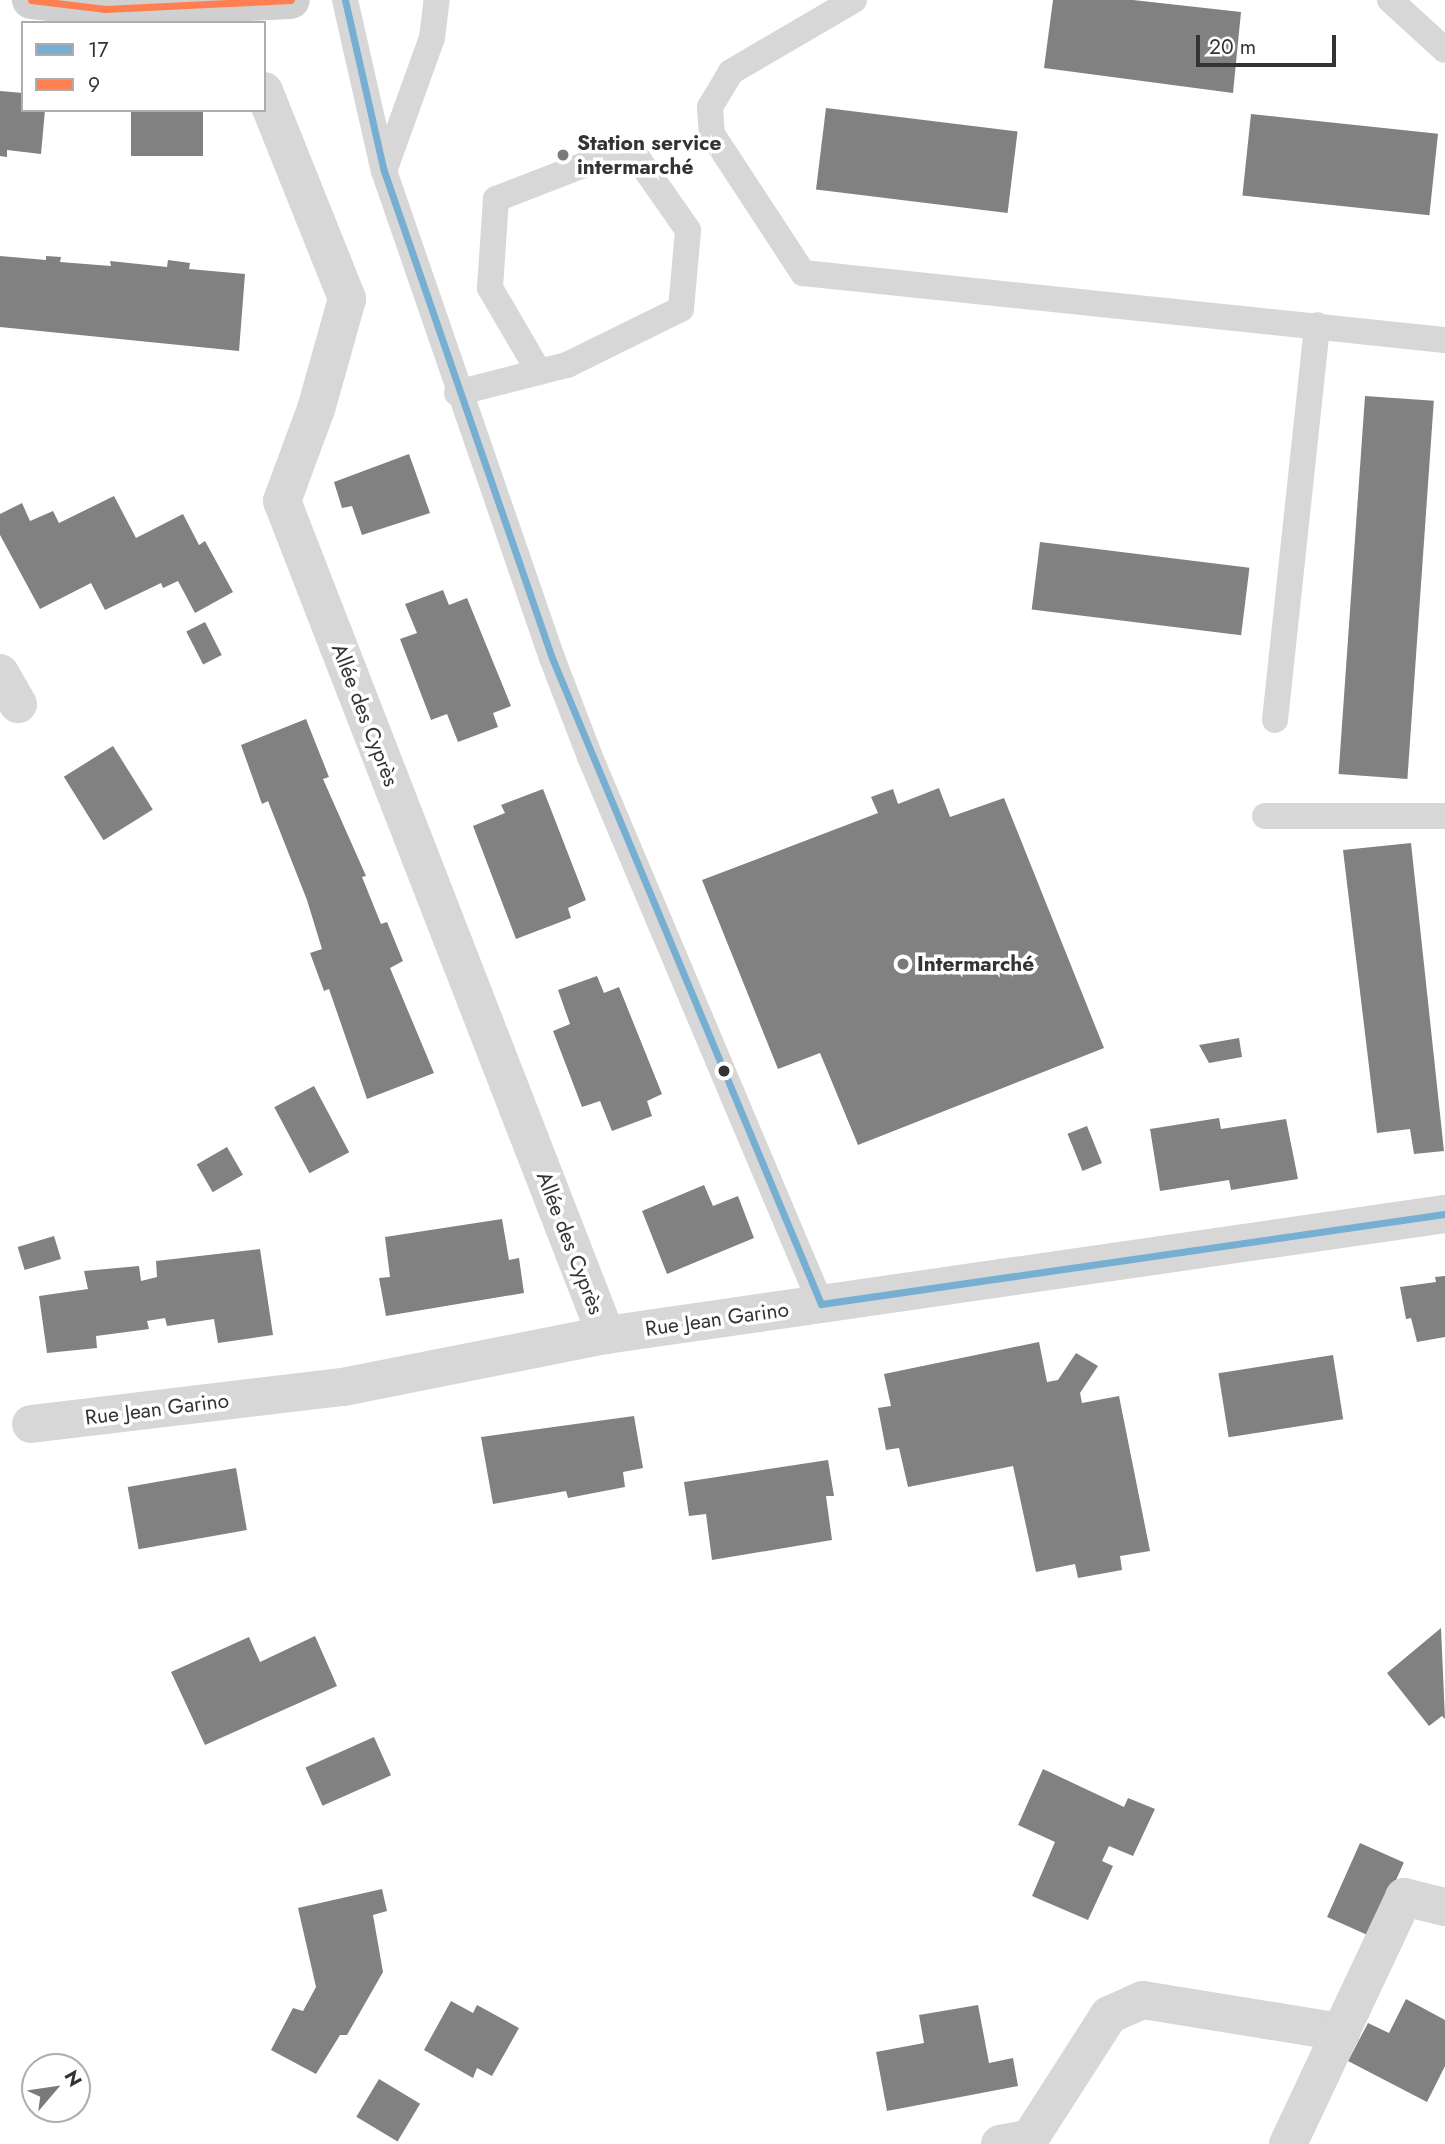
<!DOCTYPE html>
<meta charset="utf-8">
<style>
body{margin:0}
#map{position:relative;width:1445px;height:2144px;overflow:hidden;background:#fff;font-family:Jost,sans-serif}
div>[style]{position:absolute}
.building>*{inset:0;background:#818181;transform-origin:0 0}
.service>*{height:26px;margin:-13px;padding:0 13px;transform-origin:13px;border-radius:13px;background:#d7d7d7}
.minor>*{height:38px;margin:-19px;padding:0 19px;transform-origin:19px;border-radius:19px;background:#d7d7d7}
.secondary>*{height:38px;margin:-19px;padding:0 19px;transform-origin:19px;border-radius:19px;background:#d0d0d0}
.bus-1>*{height:7px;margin:-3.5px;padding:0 3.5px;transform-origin:3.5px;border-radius:3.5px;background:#76afd2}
.bus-2>*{height:7px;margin:-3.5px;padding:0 3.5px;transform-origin:3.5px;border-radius:3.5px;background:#ff7f50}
.dots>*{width:19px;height:19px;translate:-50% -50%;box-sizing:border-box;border:4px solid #fff;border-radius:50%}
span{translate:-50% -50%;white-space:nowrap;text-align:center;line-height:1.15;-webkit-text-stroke:7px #fff;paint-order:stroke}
.poi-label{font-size:21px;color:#333;font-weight:700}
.left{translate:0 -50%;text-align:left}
.street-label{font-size:21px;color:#333}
.legend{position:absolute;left:21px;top:21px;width:245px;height:91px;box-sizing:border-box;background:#fff;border:2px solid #adadad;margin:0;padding:9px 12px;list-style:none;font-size:21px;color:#333}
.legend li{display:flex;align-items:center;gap:14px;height:35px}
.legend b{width:35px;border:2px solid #adadad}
.north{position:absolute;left:21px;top:2053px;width:70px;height:70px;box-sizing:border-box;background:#fff;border:2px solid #adadad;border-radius:50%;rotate:61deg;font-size:19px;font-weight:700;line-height:28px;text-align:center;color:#333}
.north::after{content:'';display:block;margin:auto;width:24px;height:32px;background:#7a7a7a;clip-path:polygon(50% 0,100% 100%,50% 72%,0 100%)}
.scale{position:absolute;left:1196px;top:35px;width:140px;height:32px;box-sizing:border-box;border:4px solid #333;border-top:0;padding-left:9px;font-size:21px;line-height:24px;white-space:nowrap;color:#333;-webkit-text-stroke:5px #fff;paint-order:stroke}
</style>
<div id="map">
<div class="building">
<i style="clip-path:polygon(1053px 0,1133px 0,1241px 12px,1233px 93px,1044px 68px)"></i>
<i style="clip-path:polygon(0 91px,23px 93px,23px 110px,45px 110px,41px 154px,7px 150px,7px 157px,0 156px)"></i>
<i style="left:826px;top:108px;width:193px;height:82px;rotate:7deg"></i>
<i style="left:131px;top:110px;width:72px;height:46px"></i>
<i style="left:1251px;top:114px;width:188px;height:82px;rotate:6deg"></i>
<i style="clip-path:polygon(0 256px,46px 260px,46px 256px,61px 257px,60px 262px,111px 266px,110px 261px,167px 267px,168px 260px,190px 263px,189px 269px,245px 274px,239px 351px,0 327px)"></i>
<i style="left:1365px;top:396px;width:69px;height:379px;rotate:4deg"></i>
<i style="clip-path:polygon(409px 454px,430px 513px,362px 535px,352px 506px,342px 508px,334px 482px)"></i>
<i style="clip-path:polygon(114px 496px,136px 538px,183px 514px,199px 545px,205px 541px,233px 592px,195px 613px,178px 581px,163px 588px,161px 583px,105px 610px,91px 583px,40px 609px,0 535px,0 514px,22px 503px,30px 521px,53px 511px,59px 523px)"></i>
<i style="left:1040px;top:542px;width:211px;height:68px;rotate:7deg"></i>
<i style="clip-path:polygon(443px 590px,449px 605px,467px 598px,511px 706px,493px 713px,498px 727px,458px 742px,447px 714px,431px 720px,400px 639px,417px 633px,405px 604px)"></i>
<i style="left:205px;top:622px;width:37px;height:21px;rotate:63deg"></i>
<i style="clip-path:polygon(306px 719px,329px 777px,323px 779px,366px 876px,362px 877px,381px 924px,387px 922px,403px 961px,390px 968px,434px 1073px,367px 1099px,329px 989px,324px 991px,310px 953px,322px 949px,307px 900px,268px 801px,262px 804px,241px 745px)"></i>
<i style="left:113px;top:746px;width:75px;height:58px;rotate:58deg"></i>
<i style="clip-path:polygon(939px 788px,950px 817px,1004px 798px,1104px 1048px,858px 1145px,820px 1053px,778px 1069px,702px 880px,878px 813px,871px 797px,893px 789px,898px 804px)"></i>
<i style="clip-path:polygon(543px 789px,586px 900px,568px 908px,571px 918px,516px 939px,473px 826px,505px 813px,501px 805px)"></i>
<i style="clip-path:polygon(1411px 843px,1444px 1151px,1414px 1154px,1410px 1129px,1377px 1133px,1343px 850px)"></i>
<i style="clip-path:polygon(597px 976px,604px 993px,619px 987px,662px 1094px,647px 1101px,652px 1116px,612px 1131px,600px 1101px,582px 1107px,553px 1031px,570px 1024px,558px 990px)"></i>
<i style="clip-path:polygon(1239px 1038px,1242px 1057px,1209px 1063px,1199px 1045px)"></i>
<i style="left:314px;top:1086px;width:75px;height:45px;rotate:62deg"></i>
<i style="clip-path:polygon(1219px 1118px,1221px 1129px,1286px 1119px,1298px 1179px,1231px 1190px,1229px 1180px,1160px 1191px,1150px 1129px)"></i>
<i style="left:1087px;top:1126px;width:40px;height:21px;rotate:68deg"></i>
<i style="left:227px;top:1147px;width:32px;height:35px;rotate:60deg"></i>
<i style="clip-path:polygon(704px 1185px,713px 1206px,738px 1196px,754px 1238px,667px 1274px,642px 1211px)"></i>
<i style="clip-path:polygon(502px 1219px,509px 1260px,519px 1258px,524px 1293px,386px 1316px,379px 1278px,390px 1277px,385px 1237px)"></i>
<i style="left:54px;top:1236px;width:24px;height:38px;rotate:73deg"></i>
<i style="clip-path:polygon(260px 1249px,273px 1335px,218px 1343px,214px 1319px,167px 1326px,165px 1318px,147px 1321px,149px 1329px,96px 1336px,97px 1348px,47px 1353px,39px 1296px,88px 1289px,84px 1271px,139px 1266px,141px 1281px,157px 1277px,156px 1261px)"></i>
<i style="clip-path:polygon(1445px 1276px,1445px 1337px,1417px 1342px,1411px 1318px,1406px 1319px,1400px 1287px,1436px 1282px,1435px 1277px)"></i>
<i style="clip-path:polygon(1039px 1342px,1047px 1382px,1058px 1380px,1076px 1353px,1098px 1366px,1080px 1393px,1082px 1403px,1119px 1396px,1150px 1551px,1120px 1556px,1122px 1570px,1078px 1578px,1075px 1564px,1036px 1572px,1013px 1466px,908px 1487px,899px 1448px,886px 1450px,878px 1408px,891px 1406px,884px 1374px)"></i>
<i style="left:1333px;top:1355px;width:65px;height:116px;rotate:81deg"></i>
<i style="clip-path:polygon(634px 1416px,643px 1468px,623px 1472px,625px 1487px,568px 1498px,566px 1491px,493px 1504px,481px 1437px)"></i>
<i style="clip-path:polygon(828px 1460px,834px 1496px,826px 1496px,832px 1540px,712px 1560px,706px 1514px,689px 1516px,684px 1482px)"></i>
<i style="left:236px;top:1468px;width:63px;height:110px;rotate:80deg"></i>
<i style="clip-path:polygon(1441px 1628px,1445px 1719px,1442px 1716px,1429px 1726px,1387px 1673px)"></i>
<i style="clip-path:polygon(315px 1636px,337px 1686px,205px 1745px,171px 1672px,249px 1637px,260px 1662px)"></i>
<i style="left:374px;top:1737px;width:42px;height:75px;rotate:66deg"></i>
<i style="clip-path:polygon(1043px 1769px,1124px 1807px,1128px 1798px,1155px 1809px,1133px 1856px,1109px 1846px,1102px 1861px,1113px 1866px,1088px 1920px,1032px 1896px,1055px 1842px,1018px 1825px)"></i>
<i style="left:1360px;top:1843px;width:48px;height:81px;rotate:24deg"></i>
<i style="clip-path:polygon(382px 1889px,387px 1911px,373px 1915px,383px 1972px,347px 2035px,340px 2035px,316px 2074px,271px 2050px,293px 2008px,303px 2011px,316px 1987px,298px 1908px)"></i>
<i style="clip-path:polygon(1406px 1999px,1445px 2020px,1445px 2066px,1427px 2102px,1348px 2061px,1368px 2023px,1389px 2033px)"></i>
<i style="clip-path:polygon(451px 2001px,473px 2013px,477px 2005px,519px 2028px,492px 2076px,477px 2068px,473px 2078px,424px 2050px)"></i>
<i style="clip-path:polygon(978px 2005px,989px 2063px,1013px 2058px,1018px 2086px,887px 2111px,876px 2052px,924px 2043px,919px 2015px)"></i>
<i style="left:379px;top:2079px;width:48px;height:44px;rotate:31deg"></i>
</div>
<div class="service">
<i style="left:345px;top:0;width:175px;rotate:77.2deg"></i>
<i style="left:384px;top:171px;width:515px;rotate:70.97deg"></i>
<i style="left:552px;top:658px;width:106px;rotate:69deg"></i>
<i style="left:590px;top:757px;width:594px;rotate:67.11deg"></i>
<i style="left:854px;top:0;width:143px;rotate:149.7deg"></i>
<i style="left:731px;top:72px;width:41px;rotate:121deg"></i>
<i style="left:710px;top:107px;width:27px;rotate:86deg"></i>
<i style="left:712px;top:134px;width:166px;rotate:56.8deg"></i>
<i style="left:803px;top:273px;width:645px;rotate:5.96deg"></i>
<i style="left:1390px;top:0;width:74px;rotate:42.3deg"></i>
<i style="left:384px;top:171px;width:141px;rotate:-70.2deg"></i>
<i style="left:432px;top:38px;width:38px;rotate:-83deg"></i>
<i style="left:457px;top:393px;width:85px;rotate:-14.4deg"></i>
<i style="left:539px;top:372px;width:29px;rotate:-14deg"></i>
<i style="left:567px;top:365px;width:127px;rotate:-26.2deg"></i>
<i style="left:681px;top:309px;width:79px;rotate:-84.9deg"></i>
<i style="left:688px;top:230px;width:94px;rotate:-125deg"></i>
<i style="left:634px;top:153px;width:46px;rotate:167.5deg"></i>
<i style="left:589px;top:163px;width:100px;rotate:158.8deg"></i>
<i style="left:496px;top:199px;width:89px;rotate:93.9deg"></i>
<i style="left:490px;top:288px;width:97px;rotate:59.7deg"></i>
<i style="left:1275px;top:720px;width:397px;rotate:-83.9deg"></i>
<i style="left:1265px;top:816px;width:180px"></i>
</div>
<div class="minor">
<i style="left:264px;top:91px;width:224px;rotate:68.2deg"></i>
<i style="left:347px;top:299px;width:114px;rotate:105.7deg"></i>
<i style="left:316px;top:409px;width:98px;rotate:110.3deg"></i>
<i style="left:282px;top:501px;width:895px;rotate:68.77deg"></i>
<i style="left:0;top:673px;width:36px;rotate:60deg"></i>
<i style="left:31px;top:1424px;width:314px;rotate:-6.8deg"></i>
<i style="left:343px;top:1387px;width:268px;rotate:-11.2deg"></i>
<i style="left:606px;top:1335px;width:848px;rotate:-8.21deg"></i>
<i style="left:1000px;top:2144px;width:31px;rotate:-11deg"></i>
<i style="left:1030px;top:2138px;width:146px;rotate:-57.3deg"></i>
<i style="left:1109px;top:2015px;width:37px;rotate:-24deg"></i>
<i style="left:1143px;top:2000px;width:201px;rotate:9.2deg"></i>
<i style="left:1288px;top:2144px;width:273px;rotate:-64.8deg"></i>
<i style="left:1404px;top:1897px;width:42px;rotate:13.7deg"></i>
</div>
<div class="secondary">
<i style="left:31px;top:0;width:75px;rotate:6.9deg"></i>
<i style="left:105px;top:9px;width:186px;rotate:-2.8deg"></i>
</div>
<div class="bus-1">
<i style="left:345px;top:0;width:175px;rotate:77.2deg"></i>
<i style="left:384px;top:171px;width:515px;rotate:70.97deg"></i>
<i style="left:552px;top:658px;width:700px;rotate:67.39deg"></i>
<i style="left:821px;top:1304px;width:630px;rotate:-8.21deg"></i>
</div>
<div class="bus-2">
<i style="left:31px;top:0;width:75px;rotate:6.9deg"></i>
<i style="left:105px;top:9px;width:186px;rotate:-2.8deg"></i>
</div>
<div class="dots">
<i style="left:563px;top:155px;background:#7a7a7a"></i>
<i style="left:903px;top:964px;background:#7a7a7a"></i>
<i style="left:724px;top:1071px;background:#333"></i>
</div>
<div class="poi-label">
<span class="left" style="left:577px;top:155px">Station service<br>intermarché</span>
<span class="left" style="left:917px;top:964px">Intermarché</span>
</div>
<div class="street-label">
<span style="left:365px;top:715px;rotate:69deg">Allée des Cyprès</span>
<span style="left:570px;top:1243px;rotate:69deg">Allée des Cyprès</span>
<span style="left:717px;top:1319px;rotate:-8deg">Rue Jean Garino</span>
<span style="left:157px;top:1409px;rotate:-7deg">Rue Jean Garino</span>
</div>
<ul class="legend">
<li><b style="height:9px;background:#76afd2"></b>17</li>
<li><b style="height:9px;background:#ff7f50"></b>9</li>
</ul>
<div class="north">N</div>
<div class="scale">20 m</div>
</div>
